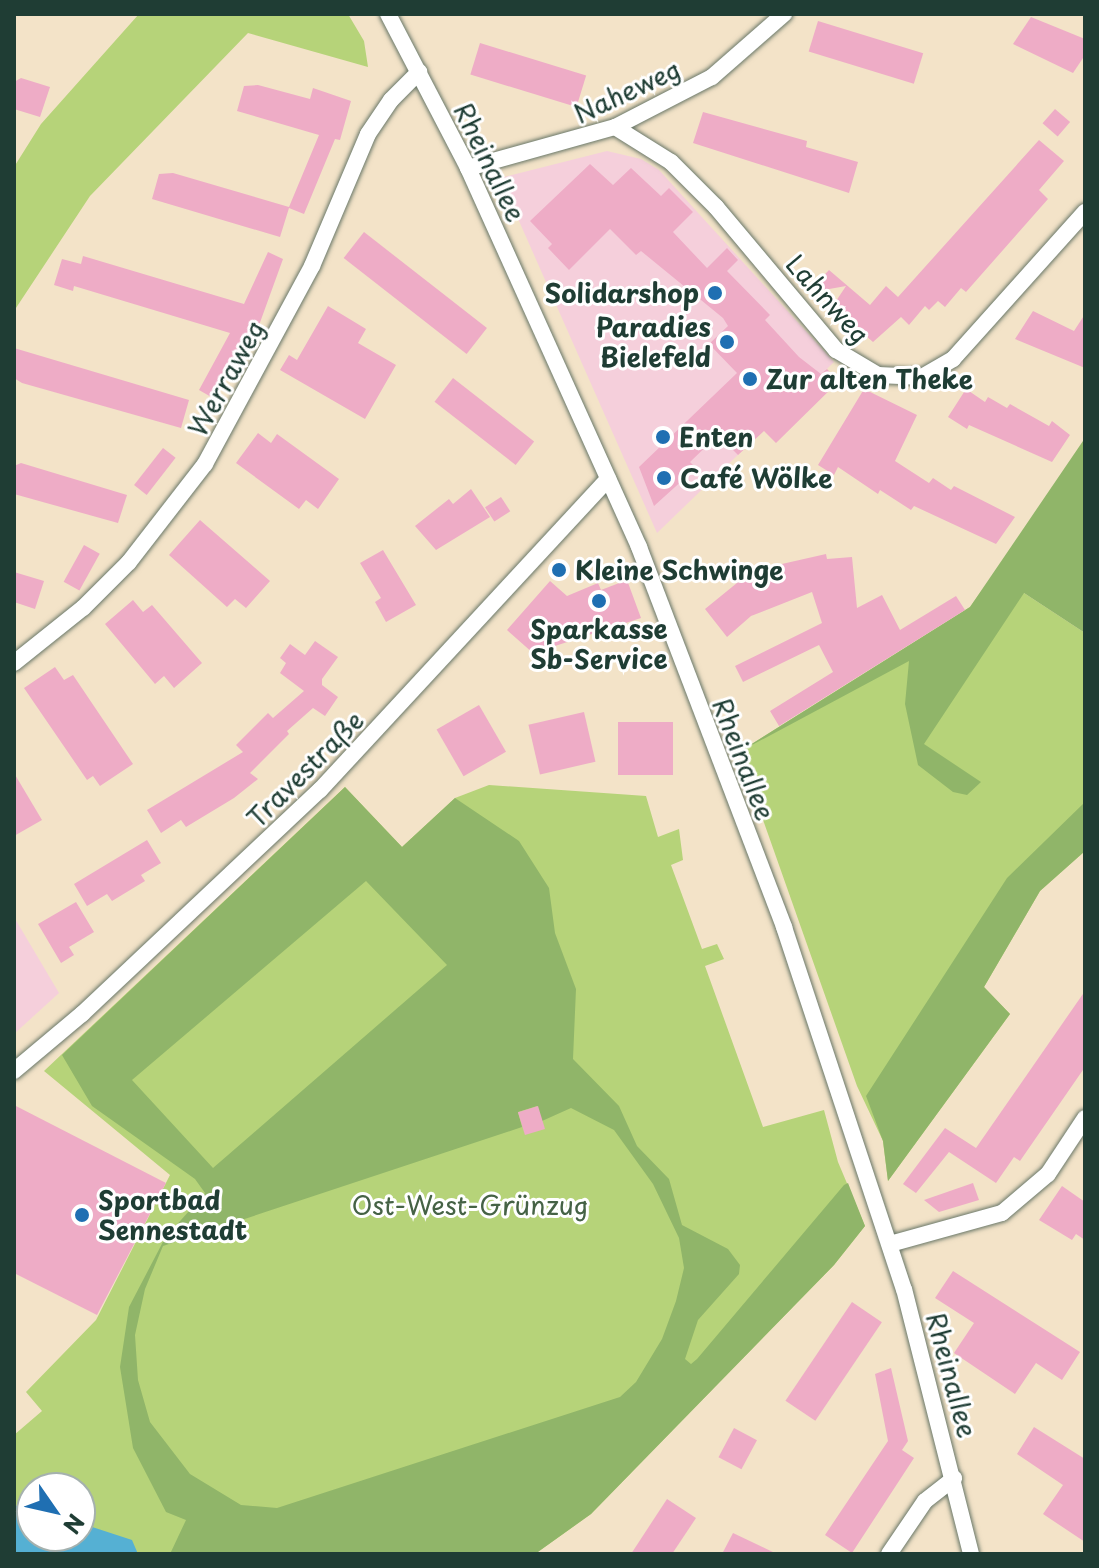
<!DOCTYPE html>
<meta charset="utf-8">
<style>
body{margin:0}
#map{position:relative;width:1099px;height:1568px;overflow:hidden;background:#f3e3c8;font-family:"Playpen Sans",sans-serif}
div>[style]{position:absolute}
.built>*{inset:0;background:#f5cfdb}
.green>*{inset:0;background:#b6d379}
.forest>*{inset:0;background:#90b569}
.water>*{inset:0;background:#55b0d3}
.building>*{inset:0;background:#eeacc6;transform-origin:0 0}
.roads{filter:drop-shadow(0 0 2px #697768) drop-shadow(0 0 2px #697768)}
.street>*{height:16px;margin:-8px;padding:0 8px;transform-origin:8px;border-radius:8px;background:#fff}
.dots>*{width:22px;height:22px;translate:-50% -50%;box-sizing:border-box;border:4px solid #fff;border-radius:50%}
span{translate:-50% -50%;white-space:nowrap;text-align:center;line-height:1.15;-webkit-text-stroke:6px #fff;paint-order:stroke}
.street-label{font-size:26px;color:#1f3d34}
.poi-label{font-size:26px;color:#1f3d34;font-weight:700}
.right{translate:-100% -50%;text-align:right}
.left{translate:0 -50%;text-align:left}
.park-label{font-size:26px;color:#456245}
.frame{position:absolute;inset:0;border:16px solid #1f3d34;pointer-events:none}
.north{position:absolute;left:16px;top:1472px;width:80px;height:80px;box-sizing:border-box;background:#fff;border:2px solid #a5b1ae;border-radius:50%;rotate:124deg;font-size:22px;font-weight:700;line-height:32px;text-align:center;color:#1f3d34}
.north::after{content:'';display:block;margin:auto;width:28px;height:36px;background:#1f6fb2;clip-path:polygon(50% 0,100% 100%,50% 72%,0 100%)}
</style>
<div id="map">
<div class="built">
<i style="clip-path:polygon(607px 151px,641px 159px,659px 170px,834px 362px,657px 533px,500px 178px)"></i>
<i style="clip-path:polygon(14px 917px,59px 993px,14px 1034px)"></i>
</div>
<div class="green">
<i style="clip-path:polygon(139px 14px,348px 14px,364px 41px,368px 67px,248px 33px,90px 196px,14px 311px,14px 167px,41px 124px)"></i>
<i style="clip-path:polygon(1001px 564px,1024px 593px,1085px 633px,1085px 851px,1040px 891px,984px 987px,1010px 1014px,888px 1181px,883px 1141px,857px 1086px,739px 752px,970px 607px)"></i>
<i style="clip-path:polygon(evenodd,489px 785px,646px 796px,658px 837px,679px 829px,683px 860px,671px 865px,702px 949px,717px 944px,724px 959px,705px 966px,763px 1127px,824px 1110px,838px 1162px,865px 1226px,834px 1265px,591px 1514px,535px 1554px,14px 1554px,14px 1435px,42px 1411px,26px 1392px,96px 1320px,170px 1175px,44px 1071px,345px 787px,402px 847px,455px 798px,489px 785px,32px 1488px,80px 1488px,80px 1536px,32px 1536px,32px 1488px)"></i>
</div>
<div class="forest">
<i style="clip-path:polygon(1085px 438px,1085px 633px,1024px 593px,924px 744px,981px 782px,967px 795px,953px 792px,918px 765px,905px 704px,909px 661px,739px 752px,970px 607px)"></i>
<i style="clip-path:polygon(evenodd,345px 787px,402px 847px,455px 798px,519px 841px,549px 888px,555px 933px,576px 989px,573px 1059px,619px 1106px,637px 1146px,669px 1179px,682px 1225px,728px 1249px,740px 1265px,739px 1274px,698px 1320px,685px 1359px,691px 1364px,697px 1359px,844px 1185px,848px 1183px,865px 1226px,834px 1265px,591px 1514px,535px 1554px,170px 1554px,186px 1520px,166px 1512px,133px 1448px,120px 1367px,129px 1307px,165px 1238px,205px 1193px,195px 1179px,92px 1106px,62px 1055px,345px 787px,366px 881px,447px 965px,213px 1168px,132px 1080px,366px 881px,345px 787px,537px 1106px,542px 1121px,571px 1108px,614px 1130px,653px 1184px,679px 1238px,684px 1268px,676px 1301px,662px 1339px,636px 1382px,620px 1397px,277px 1508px,241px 1505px,190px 1474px,150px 1422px,138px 1380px,135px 1335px,145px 1289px,163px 1246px,522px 1127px,518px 1112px,537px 1106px)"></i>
<i style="clip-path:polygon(1085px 802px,1085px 851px,1040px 891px,984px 987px,1010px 1014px,888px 1181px,883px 1141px,866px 1096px,1007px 878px)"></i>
</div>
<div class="water">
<i style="clip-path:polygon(14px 1505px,32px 1511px,32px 1536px,80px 1536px,80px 1523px,132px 1540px,138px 1554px,14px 1554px)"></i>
</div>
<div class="building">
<i style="clip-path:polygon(1031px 17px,1085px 39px,1085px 55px,1073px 73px,1013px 44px)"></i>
<i style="left:818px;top:21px;width:110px;height:32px;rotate:17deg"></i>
<i style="left:480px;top:43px;width:111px;height:33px;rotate:17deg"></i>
<i style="clip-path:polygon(21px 78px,50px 87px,40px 117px,14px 109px,14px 82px)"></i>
<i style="clip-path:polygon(258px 85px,310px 99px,313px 88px,351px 101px,340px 140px,335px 139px,304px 214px,289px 208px,280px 237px,152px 199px,159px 174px,173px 173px,289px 207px,319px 135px,237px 111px,244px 86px)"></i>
<i style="left:1055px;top:109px;width:20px;height:19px;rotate:41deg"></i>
<i style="clip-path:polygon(703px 112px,807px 141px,806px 147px,858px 162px,849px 193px,693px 143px)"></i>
<i style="clip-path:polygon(1039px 140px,1064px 161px,1039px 190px,1048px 199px,966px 292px,961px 288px,945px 307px,938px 301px,929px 310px,925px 306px,909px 325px,901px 317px,873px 342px,832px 307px,846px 286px,807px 293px,829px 270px,870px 305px,886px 286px,898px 297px)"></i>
<i style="clip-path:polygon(590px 164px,613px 185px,631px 168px,661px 196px,669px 188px,693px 212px,673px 232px,707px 268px,727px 248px,738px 260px,727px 271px,770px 315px,765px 320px,799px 357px,821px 374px,827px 369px,839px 381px,776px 443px,764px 431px,738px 455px,718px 435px,690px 462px,696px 468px,654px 506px,639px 467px,737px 373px,709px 344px,728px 326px,723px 318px,641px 251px,636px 255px,610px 229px,569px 270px,548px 248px,552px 244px,530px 221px)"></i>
<i style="left:364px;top:232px;width:156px;height:33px;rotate:38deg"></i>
<i style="clip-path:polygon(268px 252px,283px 259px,258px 328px,213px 398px,199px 390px,230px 333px,74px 286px,73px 291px,54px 285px,62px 259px,81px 264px,83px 256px,244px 304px)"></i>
<i style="clip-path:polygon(328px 306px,366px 329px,358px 343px,396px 365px,365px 419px,280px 370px,289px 355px,297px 360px)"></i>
<i style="clip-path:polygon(1033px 311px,1074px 331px,1085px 314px,1085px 368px,1015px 339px)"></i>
<i style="clip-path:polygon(14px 348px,189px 400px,181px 428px,22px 383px,14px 378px)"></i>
<i style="left:453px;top:378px;width:103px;height:30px;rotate:38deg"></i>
<i style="clip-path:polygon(864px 389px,917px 415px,895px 461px,929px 483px,933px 478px,951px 490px,954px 486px,1015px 517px,996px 544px,914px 506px,911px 510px,880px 490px,878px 494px,838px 467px,834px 475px,818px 465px)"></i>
<i style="clip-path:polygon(966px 389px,985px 402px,988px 397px,1007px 408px,1010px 404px,1049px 426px,1052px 421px,1070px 435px,1052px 462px,969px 425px,967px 429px,948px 417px)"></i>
<i style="clip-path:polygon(258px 433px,271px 443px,277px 434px,339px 479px,318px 509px,306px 500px,299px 509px,236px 463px)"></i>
<i style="left:163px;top:448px;width:16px;height:47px;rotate:38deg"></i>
<i style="clip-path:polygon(21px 463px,127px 495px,118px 523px,14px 494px,14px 466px)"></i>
<i style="clip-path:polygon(471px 489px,490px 517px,436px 550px,415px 526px,449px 499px,453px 504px)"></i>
<i style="left:501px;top:497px;width:17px;height:19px;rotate:57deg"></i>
<i style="clip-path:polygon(200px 520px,270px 581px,246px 608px,235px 599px,227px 607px,169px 555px)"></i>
<i style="left:84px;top:545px;width:18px;height:42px;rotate:29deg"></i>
<i style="clip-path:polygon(383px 550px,416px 605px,386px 622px,375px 602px,381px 598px,360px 563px)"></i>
<i style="clip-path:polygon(826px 554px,827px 559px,852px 557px,857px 608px,882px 595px,900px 630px,956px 596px,965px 610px,779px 726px,770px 711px,833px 672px,819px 645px,743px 682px,735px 666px,822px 623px,812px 592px,751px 616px,727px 637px,705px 609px,748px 574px,751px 580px,773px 566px)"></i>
<i style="clip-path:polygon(14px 572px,44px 581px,35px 609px,14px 602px)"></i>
<i style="clip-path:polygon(627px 580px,641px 618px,555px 646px,542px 661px,507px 630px,550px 581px,567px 596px,598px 583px,601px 590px)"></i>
<i style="clip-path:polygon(133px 600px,143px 612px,152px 605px,202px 663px,174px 688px,164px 676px,155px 684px,105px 624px)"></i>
<i style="clip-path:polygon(315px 641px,338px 657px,322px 679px,322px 685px,338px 697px,325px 716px,313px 708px,287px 731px,289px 734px,250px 773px,258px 779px,234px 798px,186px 827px,181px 820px,161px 833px,147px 810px,243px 752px,236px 745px,268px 713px,273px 718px,304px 691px,280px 673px,286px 663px,280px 658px,290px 644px,305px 655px)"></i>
<i style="clip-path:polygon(55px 667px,64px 680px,73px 675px,133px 764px,100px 786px,93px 776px,87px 780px,24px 688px)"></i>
<i style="left:479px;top:705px;width:54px;height:49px;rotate:60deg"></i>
<i style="left:584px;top:712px;width:51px;height:57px;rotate:77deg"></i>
<i style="left:618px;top:722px;width:55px;height:53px"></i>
<i style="clip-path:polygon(14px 773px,42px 820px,14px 836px)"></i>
<i style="clip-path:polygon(147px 840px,161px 863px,141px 875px,145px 881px,112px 901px,107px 894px,87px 906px,74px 884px)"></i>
<i style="clip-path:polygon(76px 902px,94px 932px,69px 947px,74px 955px,61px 963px,38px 924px)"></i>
<i style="clip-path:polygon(1085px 991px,1085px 1067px,1020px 1161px,1014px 1157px,996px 1183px,949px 1152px,916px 1193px,903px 1184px,945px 1128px,976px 1148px)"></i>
<i style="clip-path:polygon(14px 1105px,166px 1183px,97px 1315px,14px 1273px)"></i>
<i style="left:538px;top:1106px;width:24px;height:21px;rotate:73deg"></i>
<i style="clip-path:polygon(973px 1183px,979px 1200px,939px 1212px,924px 1200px)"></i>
<i style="clip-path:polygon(1062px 1186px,1085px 1202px,1085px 1240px,1076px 1234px,1072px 1240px,1039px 1220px)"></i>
<i style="clip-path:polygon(953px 1271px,1080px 1352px,1062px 1380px,1036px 1363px,1015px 1394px,954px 1353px,974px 1323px,935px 1298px)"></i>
<i style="left:852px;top:1302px;width:36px;height:119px;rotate:34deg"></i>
<i style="clip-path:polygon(891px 1368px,908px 1441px,902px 1450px,914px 1458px,852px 1553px,825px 1535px,888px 1441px,875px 1374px)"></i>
<i style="clip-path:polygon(1034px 1427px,1085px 1459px,1085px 1542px,1043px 1514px,1063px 1485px,1017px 1454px)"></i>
<i style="left:734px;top:1428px;width:26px;height:33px;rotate:28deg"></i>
<i style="clip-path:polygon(667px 1499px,696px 1518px,672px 1554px,631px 1554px)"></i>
<i style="clip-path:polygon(733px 1533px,777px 1554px,722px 1554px)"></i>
</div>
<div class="roads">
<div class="street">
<i style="left:388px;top:14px;width:174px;rotate:62.5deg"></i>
<i style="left:468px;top:168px;width:416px;rotate:65.7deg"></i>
<i style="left:639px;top:547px;width:407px;rotate:69.1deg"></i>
<i style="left:784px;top:927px;width:381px;rotate:71.7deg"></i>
<i style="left:904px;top:1289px;width:273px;rotate:75.8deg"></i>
<i style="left:615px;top:127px;width:66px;rotate:32deg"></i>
<i style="left:671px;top:162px;width:64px;rotate:45deg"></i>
<i style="left:716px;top:207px;width:187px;rotate:50deg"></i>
<i style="left:836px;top:350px;width:49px;rotate:30.8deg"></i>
<i style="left:878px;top:375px;width:44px;rotate:2.6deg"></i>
<i style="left:922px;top:377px;width:36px;rotate:-30deg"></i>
<i style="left:953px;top:359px;width:198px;rotate:-48.1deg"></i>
<i style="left:468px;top:168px;width:153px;rotate:-15.6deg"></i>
<i style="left:615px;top:127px;width:109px;rotate:-27.3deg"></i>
<i style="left:712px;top:77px;width:96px;rotate:-41.2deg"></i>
<i style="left:14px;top:663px;width:88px;rotate:-38.6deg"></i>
<i style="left:83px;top:608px;width:65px;rotate:-45deg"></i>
<i style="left:129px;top:562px;width:124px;rotate:-52.2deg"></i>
<i style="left:205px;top:464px;width:225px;rotate:-61.6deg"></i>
<i style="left:312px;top:266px;width:143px;rotate:-67deg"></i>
<i style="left:368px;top:134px;width:41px;rotate:-55.9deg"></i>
<i style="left:391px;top:100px;width:40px;rotate:-45deg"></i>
<i style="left:14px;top:1071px;width:89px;rotate:-40deg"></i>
<i style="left:82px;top:1014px;width:327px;rotate:-43.3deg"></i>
<i style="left:320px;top:790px;width:424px;rotate:-47.2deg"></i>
<i style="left:890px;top:1244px;width:116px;rotate:-15.5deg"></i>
<i style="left:1002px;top:1213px;width:60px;rotate:-40.3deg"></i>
<i style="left:1048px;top:1174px;width:67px;rotate:-56.5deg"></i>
<i style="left:889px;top:1554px;width:64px;rotate:-55.8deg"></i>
<i style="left:925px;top:1501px;width:37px;rotate:-38deg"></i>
</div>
</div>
<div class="dots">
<i style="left:715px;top:293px;background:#1f6fb2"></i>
<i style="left:727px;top:342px;background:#1f6fb2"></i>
<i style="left:750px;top:379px;background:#1f6fb2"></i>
<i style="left:663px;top:437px;background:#1f6fb2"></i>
<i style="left:664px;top:478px;background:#1f6fb2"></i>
<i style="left:559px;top:570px;background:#1f6fb2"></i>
<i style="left:599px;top:601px;background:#1f6fb2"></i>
<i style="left:82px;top:1215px;background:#1f6fb2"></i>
</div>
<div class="street-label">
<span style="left:627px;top:91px;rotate:-25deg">Naheweg</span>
<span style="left:490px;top:162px;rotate:64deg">Rheinallee</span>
<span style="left:828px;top:299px;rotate:48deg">Lahnweg</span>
<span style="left:226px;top:378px;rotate:-61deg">Werraweg</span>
<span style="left:744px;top:759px;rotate:69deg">Rheinallee</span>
<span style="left:305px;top:769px;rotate:-45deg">Travestraße</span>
<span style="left:952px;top:1375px;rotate:75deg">Rheinallee</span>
</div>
<div class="poi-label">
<span class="right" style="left:699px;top:293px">Solidarshop</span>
<span class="right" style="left:711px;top:342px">Paradies<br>Bielefeld</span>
<span class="left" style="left:766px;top:379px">Zur alten Theke</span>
<span class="left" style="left:679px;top:437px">Enten</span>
<span class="left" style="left:680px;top:478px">Café Wölke</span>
<span class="left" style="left:575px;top:570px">Kleine Schwinge</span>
<span style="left:599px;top:644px">Sparkasse<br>Sb-Service</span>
<span class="left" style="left:98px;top:1215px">Sportbad<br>Sennestadt</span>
</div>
<div class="park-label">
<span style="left:470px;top:1205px">Ost-West-Grünzug</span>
</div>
<div class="frame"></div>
<div class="north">N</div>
</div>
